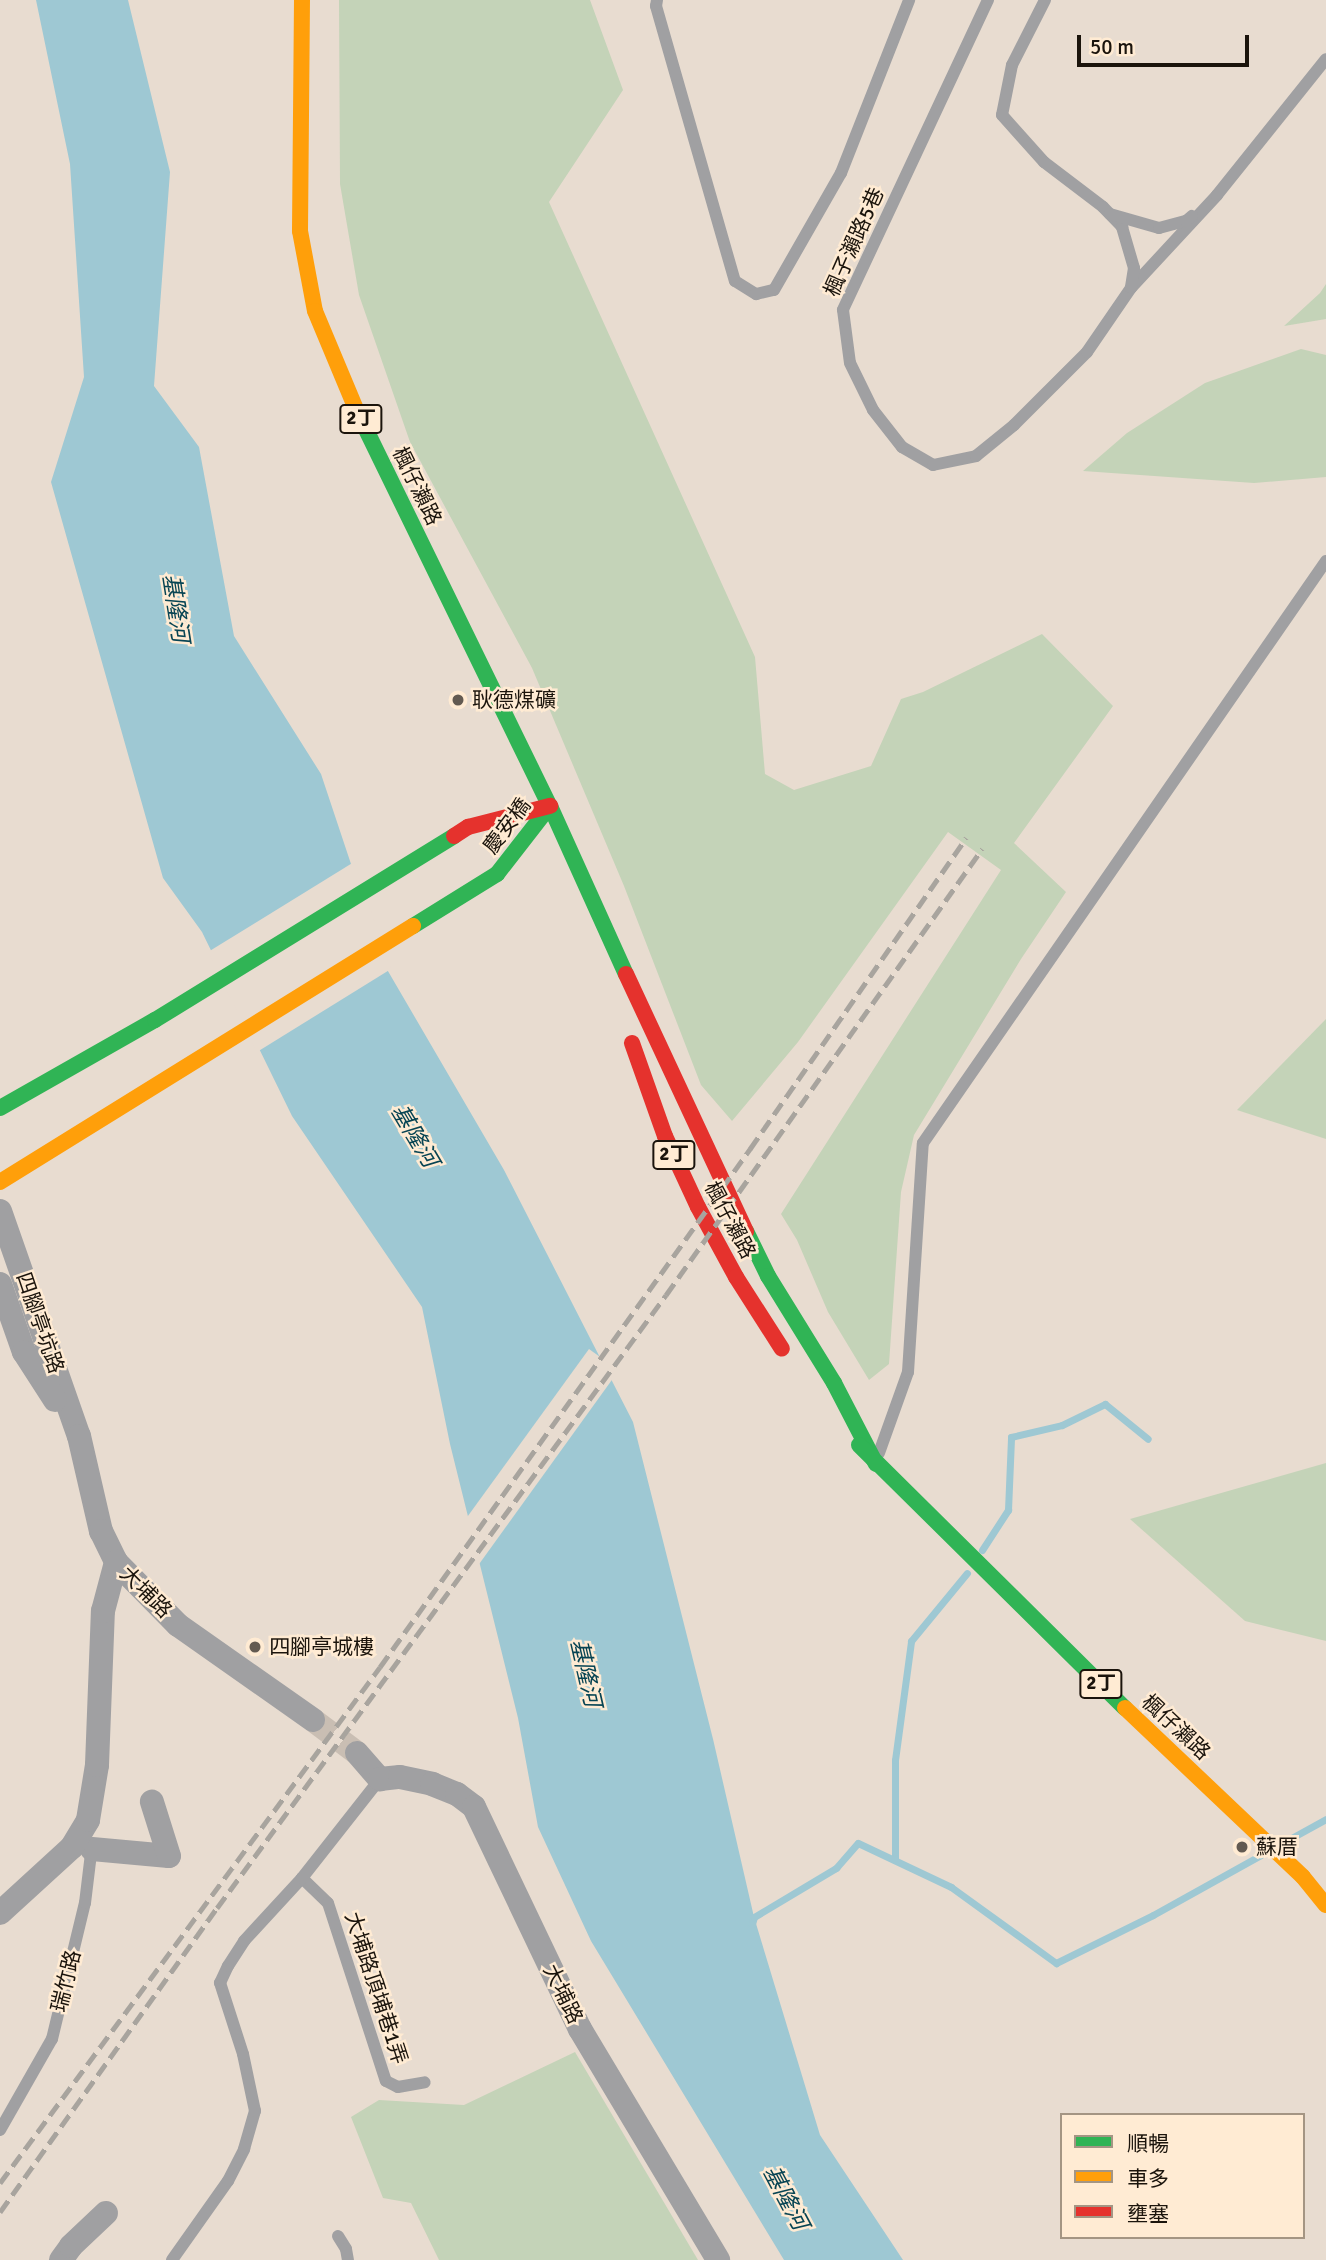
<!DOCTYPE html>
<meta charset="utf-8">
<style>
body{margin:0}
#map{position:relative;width:1326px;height:2260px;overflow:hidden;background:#e8dcd0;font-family:Signika,"Noto Sans TC",sans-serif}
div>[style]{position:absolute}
.green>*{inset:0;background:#c4d3b8}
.water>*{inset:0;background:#9ec8d3}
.pier>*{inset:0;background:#e8dcd0}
.stream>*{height:7px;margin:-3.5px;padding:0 3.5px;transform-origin:3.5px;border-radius:3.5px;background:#9ec8d3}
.street-tunnel>*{height:24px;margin-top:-12px;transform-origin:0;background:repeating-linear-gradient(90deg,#c9beb3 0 24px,transparent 0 36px)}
.lane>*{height:12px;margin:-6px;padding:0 6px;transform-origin:6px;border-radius:6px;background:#a0a0a2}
.street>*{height:24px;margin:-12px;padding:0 12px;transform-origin:12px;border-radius:12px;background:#a0a0a2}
.fast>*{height:16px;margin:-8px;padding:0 8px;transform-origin:8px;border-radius:8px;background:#30b455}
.slow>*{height:16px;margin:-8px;padding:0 8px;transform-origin:8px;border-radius:8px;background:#ff9f0a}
.jam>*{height:16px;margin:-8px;padding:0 8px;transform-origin:8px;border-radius:8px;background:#e5322d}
.rail>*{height:5px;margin-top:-2.5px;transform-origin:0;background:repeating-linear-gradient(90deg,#a8a49e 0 14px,transparent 0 21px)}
.dots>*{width:19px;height:19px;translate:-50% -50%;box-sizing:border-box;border:4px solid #ffebd3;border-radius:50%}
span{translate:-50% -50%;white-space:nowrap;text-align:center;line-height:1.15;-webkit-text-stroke:5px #ffebd3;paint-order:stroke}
.shield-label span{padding:2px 5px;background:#ffebd3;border:2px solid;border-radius:5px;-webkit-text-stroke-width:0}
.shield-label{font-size:19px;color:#1b140c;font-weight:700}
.street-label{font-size:21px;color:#1b140c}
.poi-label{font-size:21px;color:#1b140c}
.left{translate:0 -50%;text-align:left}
.water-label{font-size:23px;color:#074453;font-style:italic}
.legend{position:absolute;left:1060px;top:2113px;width:245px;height:126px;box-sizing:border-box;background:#ffebd3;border:2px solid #a49583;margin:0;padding:9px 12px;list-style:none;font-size:21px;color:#1b140c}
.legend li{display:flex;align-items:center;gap:14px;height:35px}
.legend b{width:35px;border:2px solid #a49583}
.scale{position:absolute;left:1077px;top:35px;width:172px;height:32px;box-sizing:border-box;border:4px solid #1b140c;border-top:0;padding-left:9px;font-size:21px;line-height:24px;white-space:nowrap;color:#1b140c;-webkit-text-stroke:5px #ffebd3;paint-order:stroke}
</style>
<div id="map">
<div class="green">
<i style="clip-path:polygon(339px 0,590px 0,623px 90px,549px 202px,755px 657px,765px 774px,794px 790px,871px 766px,901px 699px,923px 692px,1042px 634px,1113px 706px,1014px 843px,1066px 892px,1021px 959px,914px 1135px,901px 1192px,889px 1364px,869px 1380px,828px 1312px,797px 1240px,781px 1214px,1001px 870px,948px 832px,798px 1042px,732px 1121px,701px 1085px,624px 886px,532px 668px,410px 442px,359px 295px,340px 184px)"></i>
<i style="clip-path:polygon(1326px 284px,1326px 319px,1284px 326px,1320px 293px)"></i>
<i style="clip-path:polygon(1301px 349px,1326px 355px,1326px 477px,1254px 483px,1083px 471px,1127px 433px,1205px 383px)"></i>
<i style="clip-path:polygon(1326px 1019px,1326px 1139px,1237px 1110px)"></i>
<i style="clip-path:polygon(1326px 1463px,1326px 1641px,1245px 1621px,1130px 1519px)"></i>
<i style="clip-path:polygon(575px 2052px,698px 2260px,439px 2260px,411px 2203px,383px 2198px,351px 2117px,379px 2100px,464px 2105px)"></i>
</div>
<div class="water">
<i style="clip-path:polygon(36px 0,128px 0,170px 172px,154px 386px,199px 447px,234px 636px,321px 774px,385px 966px,504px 1170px,633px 1422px,713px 1739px,754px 1917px,820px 2135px,903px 2260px,784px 2260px,591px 1941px,538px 1827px,518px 1718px,450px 1444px,422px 1307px,292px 1116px,202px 932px,163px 878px,51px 482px,84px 377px,70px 164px)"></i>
</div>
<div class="pier">
<i style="clip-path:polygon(354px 862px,391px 969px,257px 1052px,208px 952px)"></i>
<i style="clip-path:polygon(589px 1349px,607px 1362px,614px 1377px,477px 1567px,465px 1520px)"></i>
</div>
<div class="stream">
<i style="left:982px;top:1550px;width:48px;rotate:-57deg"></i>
<i style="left:1008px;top:1510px;width:73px;rotate:-87.6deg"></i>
<i style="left:1011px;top:1437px;width:52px;rotate:-13.2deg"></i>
<i style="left:1062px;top:1425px;width:48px;rotate:-26deg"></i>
<i style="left:1105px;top:1404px;width:55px;rotate:39.1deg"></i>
<i style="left:1286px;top:1841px;width:46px;rotate:-28.8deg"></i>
<i style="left:895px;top:1860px;width:100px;rotate:-90deg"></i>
<i style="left:895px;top:1760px;width:120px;rotate:-82.3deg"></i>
<i style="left:911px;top:1641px;width:88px;rotate:-50.5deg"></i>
<i style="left:752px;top:1924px;width:7px;rotate:-74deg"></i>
<i style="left:754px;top:1917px;width:96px;rotate:-30.9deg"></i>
<i style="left:836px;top:1868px;width:33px;rotate:-49deg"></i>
<i style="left:858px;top:1843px;width:103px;rotate:25.3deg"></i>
<i style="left:951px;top:1887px;width:130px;rotate:35.9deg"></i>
<i style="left:1056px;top:1963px;width:108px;rotate:-26.3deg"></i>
<i style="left:1153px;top:1915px;width:124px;rotate:-29.1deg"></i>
</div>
<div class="street-tunnel">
<i style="left:313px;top:1720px;width:55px;rotate:36.9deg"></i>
</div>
<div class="lane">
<i style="left:657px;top:0;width:6px;rotate:99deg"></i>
<i style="left:656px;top:6px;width:286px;rotate:74deg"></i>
<i style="left:735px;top:281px;width:25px;rotate:32deg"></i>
<i style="left:756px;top:294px;width:18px;rotate:-13deg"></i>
<i style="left:774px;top:290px;width:135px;rotate:-60.2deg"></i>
<i style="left:841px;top:173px;width:186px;rotate:-68.5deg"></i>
<i style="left:988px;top:0;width:342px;rotate:115.1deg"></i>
<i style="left:843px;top:310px;width:53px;rotate:82.5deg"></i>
<i style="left:850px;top:363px;width:52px;rotate:63.9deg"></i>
<i style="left:873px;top:410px;width:47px;rotate:51.9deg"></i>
<i style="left:902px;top:447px;width:36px;rotate:30deg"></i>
<i style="left:933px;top:465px;width:44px;rotate:-11.8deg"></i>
<i style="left:976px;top:456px;width:49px;rotate:-39.2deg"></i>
<i style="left:1014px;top:425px;width:103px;rotate:-45deg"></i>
<i style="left:1087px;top:352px;width:78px;rotate:-55.5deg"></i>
<i style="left:1131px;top:288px;width:127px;rotate:-47.2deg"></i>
<i style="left:1217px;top:195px;width:174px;rotate:-51.3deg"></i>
<i style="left:1045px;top:0;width:73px;rotate:116.9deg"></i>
<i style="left:1012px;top:65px;width:51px;rotate:101.3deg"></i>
<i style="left:1002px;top:115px;width:63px;rotate:48.2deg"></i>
<i style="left:1044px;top:162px;width:74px;rotate:37.3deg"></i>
<i style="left:1103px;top:207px;width:28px;rotate:46deg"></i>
<i style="left:1122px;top:227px;width:43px;rotate:73.7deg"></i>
<i style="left:1134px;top:268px;width:20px;rotate:99deg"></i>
<i style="left:1110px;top:214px;width:51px;rotate:15.9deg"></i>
<i style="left:1159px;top:228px;width:28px;rotate:-15deg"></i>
<i style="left:1186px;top:221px;width:8px;rotate:-40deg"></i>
<i style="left:879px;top:1453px;width:86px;rotate:-70.3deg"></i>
<i style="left:908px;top:1372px;width:229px;rotate:-86.3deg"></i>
<i style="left:923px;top:1143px;width:708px;rotate:-55.3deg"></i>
<i style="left:302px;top:1878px;width:36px;rotate:44deg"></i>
<i style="left:328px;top:1903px;width:187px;rotate:72deg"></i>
<i style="left:386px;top:2081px;width:13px;rotate:27deg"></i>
<i style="left:398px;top:2087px;width:27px;rotate:-10deg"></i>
<i style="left:0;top:2130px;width:105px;rotate:-60.3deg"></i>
<i style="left:52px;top:2039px;width:140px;rotate:-76.4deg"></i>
<i style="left:85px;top:1903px;width:58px;rotate:-83.1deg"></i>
<i style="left:338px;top:2236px;width:15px;rotate:58deg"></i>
<i style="left:346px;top:2249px;width:11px;rotate:80deg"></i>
<i style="left:172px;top:2260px;width:97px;rotate:-54.7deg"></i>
<i style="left:228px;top:2181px;width:36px;rotate:-63deg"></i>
<i style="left:244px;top:2149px;width:40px;rotate:-74deg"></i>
<i style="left:255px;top:2111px;width:58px;rotate:-101.9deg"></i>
<i style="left:243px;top:2054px;width:75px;rotate:-107.9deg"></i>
<i style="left:220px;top:1983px;width:19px;rotate:-65deg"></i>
<i style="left:228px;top:1966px;width:30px;rotate:-57deg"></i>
<i style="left:244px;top:1941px;width:86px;rotate:-47.4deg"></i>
<i style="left:302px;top:1878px;width:126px;rotate:-51.8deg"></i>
</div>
<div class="street">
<i style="left:0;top:1211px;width:238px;rotate:70.7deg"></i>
<i style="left:79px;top:1436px;width:98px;rotate:77deg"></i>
<i style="left:101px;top:1531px;width:34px;rotate:64deg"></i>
<i style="left:116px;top:1562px;width:88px;rotate:45.5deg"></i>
<i style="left:178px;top:1625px;width:165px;rotate:35.1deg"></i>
<i style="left:0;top:1284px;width:72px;rotate:70.6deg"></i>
<i style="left:24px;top:1352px;width:57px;rotate:57.1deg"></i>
<i style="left:357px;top:1753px;width:35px;rotate:49deg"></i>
<i style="left:380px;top:1779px;width:20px;rotate:-6deg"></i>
<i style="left:400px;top:1777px;width:33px;rotate:12deg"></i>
<i style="left:432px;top:1784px;width:27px;rotate:22deg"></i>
<i style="left:457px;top:1794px;width:21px;rotate:37deg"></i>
<i style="left:474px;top:1807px;width:246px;rotate:64.5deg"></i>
<i style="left:580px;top:2029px;width:269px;rotate:59.1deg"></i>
<i style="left:92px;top:1849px;width:77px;rotate:5.2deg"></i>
<i style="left:169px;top:1856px;width:57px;rotate:-107.5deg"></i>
<i style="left:0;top:1913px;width:98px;rotate:-42.5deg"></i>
<i style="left:72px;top:1847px;width:31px;rotate:-59deg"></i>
<i style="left:88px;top:1820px;width:56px;rotate:-80.7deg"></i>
<i style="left:97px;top:1765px;width:154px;rotate:-87.8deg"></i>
<i style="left:103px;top:1611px;width:51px;rotate:-75.1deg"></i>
<i style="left:61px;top:2260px;width:17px;rotate:-54deg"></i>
<i style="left:71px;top:2246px;width:48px;rotate:-43.3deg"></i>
</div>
<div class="fast">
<i style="left:356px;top:409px;width:442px;rotate:64deg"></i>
<i style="left:550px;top:806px;width:184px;rotate:65.7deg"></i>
<i style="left:413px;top:926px;width:99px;rotate:-31.8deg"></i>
<i style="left:497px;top:874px;width:86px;rotate:-52.1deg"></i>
<i style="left:0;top:1108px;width:178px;rotate:-29.6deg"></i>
<i style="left:155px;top:1020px;width:351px;rotate:-31.6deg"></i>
<i style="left:746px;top:1231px;width:50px;rotate:63.9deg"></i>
<i style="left:768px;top:1276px;width:126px;rotate:58.3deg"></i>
<i style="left:834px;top:1383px;width:91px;rotate:62.6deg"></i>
<i style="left:859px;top:1445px;width:374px;rotate:44.7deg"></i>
</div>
<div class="slow">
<i style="left:302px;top:0;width:231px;rotate:90.5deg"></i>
<i style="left:300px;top:231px;width:81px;rotate:79.4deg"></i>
<i style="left:315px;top:311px;width:106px;rotate:67.3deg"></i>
<i style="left:0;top:1182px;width:486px;rotate:-31.8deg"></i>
<i style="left:1125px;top:1708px;width:245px;rotate:43.5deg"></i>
<i style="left:1303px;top:1877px;width:36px;rotate:51deg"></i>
</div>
<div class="jam">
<i style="left:454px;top:836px;width:17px;rotate:-33deg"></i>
<i style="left:468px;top:827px;width:85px;rotate:-14.4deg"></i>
<i style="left:626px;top:974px;width:284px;rotate:65deg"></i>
<i style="left:632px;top:1043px;width:99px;rotate:70.5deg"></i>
<i style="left:665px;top:1136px;width:78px;rotate:65.1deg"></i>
<i style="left:698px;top:1207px;width:80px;rotate:61.5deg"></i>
<i style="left:736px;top:1277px;width:85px;rotate:57.4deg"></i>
</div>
<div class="rail">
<i style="left:0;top:2183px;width:641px;rotate:-53.63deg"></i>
<i style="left:380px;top:1667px;width:637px;rotate:-54.46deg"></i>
<i style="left:750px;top:1149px;width:379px;rotate:-55.2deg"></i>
<i style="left:0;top:2212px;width:374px;rotate:-54.5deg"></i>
<i style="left:217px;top:1908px;width:760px;rotate:-53.78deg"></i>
<i style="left:666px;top:1295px;width:547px;rotate:-54.68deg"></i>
</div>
<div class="dots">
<i style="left:458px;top:700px;background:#635a51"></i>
<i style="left:255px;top:1647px;background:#635a51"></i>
<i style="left:1242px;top:1847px;background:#635a51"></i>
</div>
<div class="shield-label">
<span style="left:361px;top:419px">2丁</span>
<span style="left:674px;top:1155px">2丁</span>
<span style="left:1101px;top:1684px">2丁</span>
</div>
<div class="street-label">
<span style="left:854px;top:242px;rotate:-66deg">楓子瀨路5巷</span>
<span style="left:417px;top:486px;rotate:64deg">楓仔瀨路</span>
<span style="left:507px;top:826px;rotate:-53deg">慶安橋</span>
<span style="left:730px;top:1220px;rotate:62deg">楓仔瀨路</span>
<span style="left:40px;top:1323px;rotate:71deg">四腳亭坑路</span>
<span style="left:146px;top:1592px;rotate:45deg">大埔路</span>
<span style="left:1176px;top:1727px;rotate:43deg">楓仔瀨路</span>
<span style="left:66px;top:1981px;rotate:-76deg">瑞竹路</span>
<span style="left:376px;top:1988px;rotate:72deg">大埔路頂埔巷1弄</span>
<span style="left:563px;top:1994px;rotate:64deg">大埔路</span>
</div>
<div class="poi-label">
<span class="left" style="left:472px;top:700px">耿德煤礦</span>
<span class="left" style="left:269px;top:1647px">四腳亭城樓</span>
<span class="left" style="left:1256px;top:1847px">蘇厝</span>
</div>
<div class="water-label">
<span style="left:175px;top:608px;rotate:81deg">基隆河</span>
<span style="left:414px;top:1136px;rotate:59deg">基隆河</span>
<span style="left:585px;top:1673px;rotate:77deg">基隆河</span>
<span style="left:785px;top:2198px;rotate:62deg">基隆河</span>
</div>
<ul class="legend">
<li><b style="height:9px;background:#30b455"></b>順暢</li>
<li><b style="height:9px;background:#ff9f0a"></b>車多</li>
<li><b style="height:9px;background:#e5322d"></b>壅塞</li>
</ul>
<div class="scale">50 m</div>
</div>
